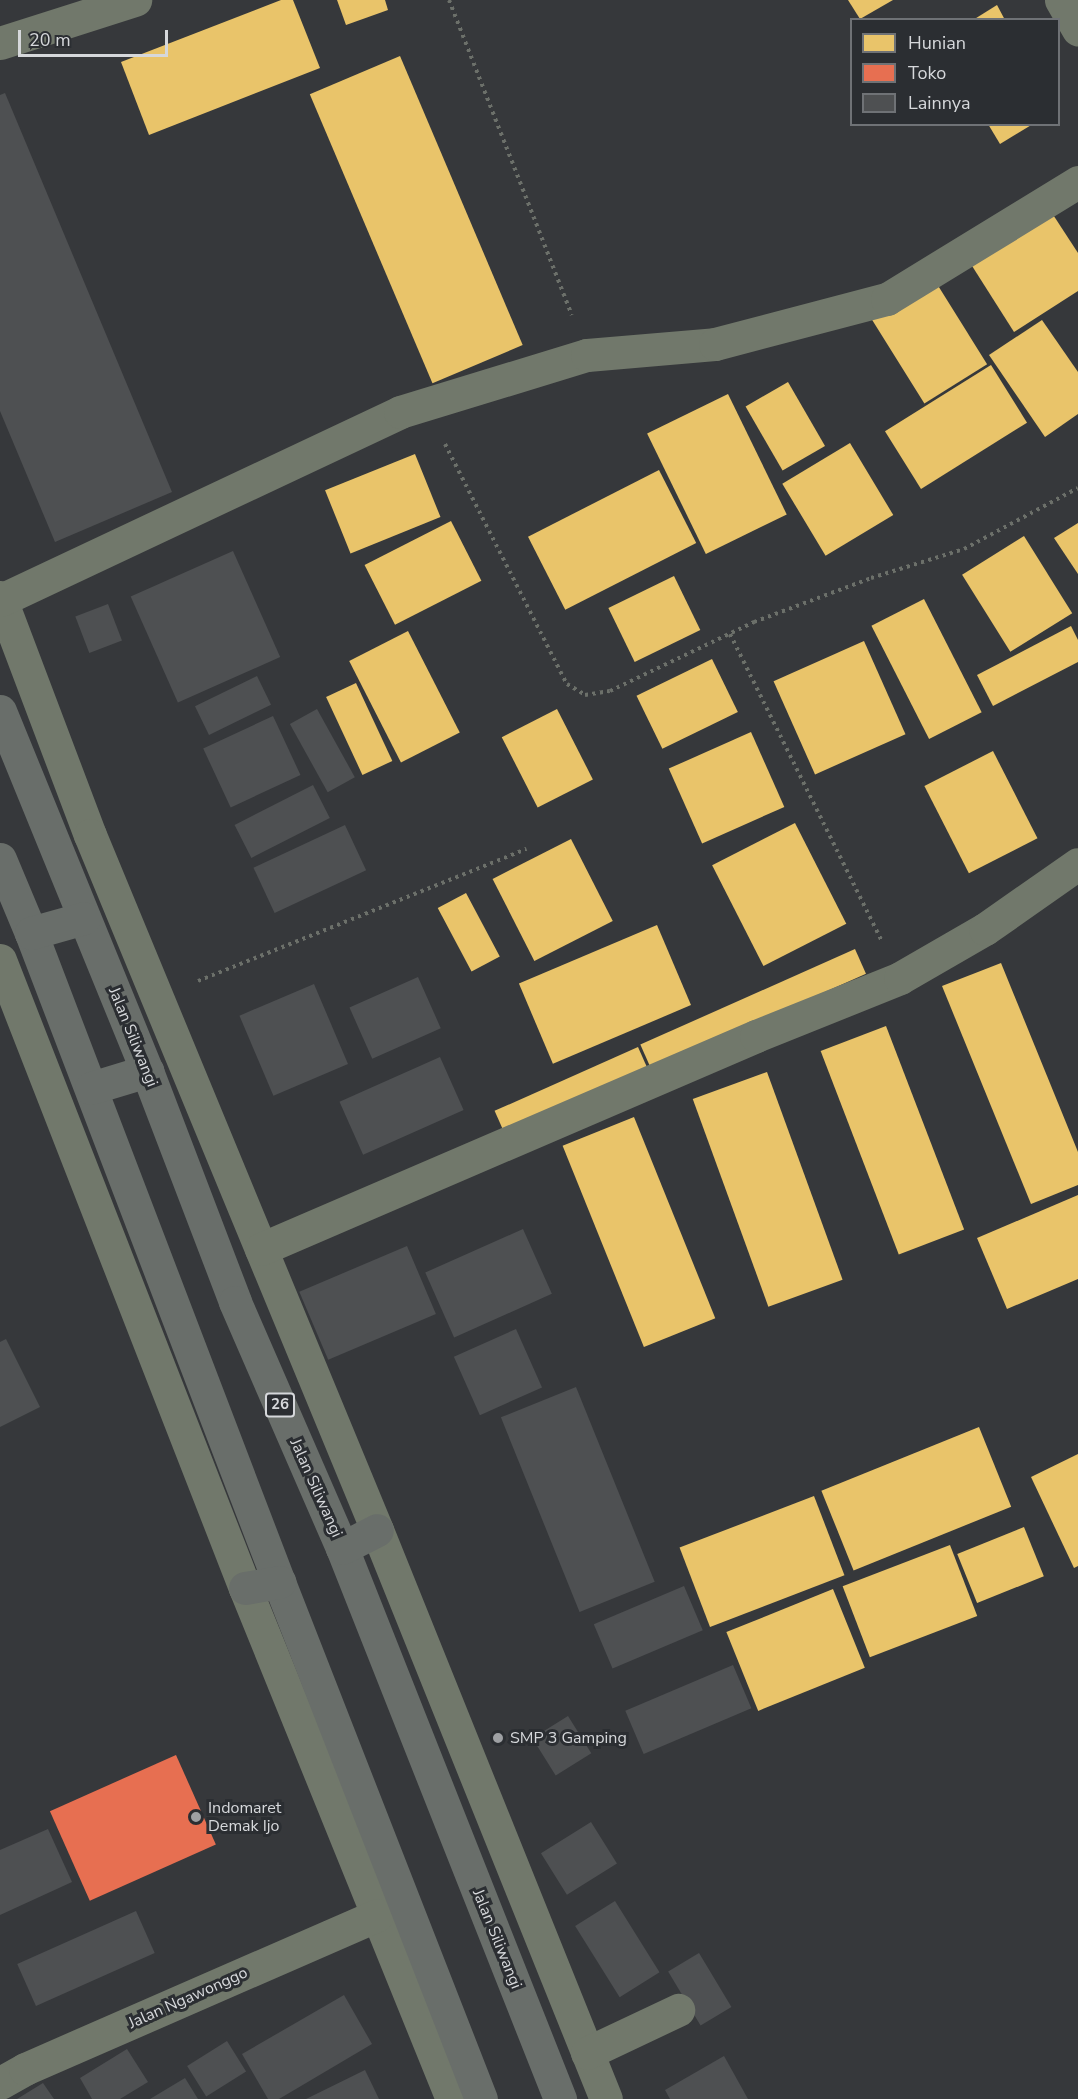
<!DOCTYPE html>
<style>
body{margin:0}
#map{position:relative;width:1078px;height:2099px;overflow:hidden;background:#36383b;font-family:"Nunito Sans",sans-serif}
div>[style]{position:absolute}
.homes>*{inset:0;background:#e9c46a;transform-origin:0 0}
.shops>*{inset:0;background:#e76f51;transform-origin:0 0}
.building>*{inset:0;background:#4e5052;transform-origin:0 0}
.path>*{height:4px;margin-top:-2px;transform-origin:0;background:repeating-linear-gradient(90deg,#6c706a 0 3px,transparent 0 7.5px)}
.minor>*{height:33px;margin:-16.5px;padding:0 16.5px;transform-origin:16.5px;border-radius:16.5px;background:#71786b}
.highway>*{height:33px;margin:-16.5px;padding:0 16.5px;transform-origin:16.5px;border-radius:16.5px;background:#696e6a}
.dots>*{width:16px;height:16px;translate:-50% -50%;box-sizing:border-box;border:3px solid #2b2e32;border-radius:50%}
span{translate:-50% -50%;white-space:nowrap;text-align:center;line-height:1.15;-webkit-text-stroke:6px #2b2e32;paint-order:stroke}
.shield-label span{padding:2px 4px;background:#2b2e32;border:2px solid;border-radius:4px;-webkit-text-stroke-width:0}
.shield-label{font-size:15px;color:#d6d8db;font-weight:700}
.street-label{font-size:16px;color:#d6d8db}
.poi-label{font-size:16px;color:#d6d8db}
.left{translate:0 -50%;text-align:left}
.legend{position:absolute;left:850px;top:18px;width:210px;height:108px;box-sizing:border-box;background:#2b2e32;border:2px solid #6f7276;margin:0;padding:8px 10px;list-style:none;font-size:18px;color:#d6d8db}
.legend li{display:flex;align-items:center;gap:12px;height:30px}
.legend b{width:30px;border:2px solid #6f7276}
.scale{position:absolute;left:18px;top:30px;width:150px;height:27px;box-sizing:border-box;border:3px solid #d6d8db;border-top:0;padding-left:8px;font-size:18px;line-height:21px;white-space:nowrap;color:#d6d8db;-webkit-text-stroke:4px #2b2e32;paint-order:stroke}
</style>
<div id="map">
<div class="homes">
<i style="clip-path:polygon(281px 0,293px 0,320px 68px,149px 135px,121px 62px)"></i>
<i style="clip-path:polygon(337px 0,385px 0,388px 10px,346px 25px)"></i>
<i style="clip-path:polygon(848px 0,893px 0,860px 19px)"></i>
<i style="clip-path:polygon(997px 5px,1005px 20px,973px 20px)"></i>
<i style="left:400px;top:56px;width:314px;height:98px;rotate:67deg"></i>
<i style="clip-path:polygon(988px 124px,1033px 124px,1000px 144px)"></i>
<i style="clip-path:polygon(1048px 207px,1078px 253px,1078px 291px,1014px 332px,967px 258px)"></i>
<i style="left:932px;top:276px;width:104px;height:74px;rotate:58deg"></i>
<i style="clip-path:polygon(1042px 320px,1078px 372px,1078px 414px,1045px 437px,989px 355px)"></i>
<i style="left:991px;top:365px;width:68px;height:125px;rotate:58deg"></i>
<i style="left:788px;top:382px;width:74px;height:49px;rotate:60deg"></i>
<i style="left:728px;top:394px;width:134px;height:90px;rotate:64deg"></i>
<i style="left:850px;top:443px;width:84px;height:79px;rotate:59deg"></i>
<i style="left:415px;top:454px;width:68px;height:97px;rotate:68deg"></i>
<i style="left:659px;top:470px;width:82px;height:147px;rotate:63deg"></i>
<i style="left:451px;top:521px;width:67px;height:97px;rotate:63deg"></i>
<i style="clip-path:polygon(1078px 523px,1078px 574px,1054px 538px)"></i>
<i style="left:1024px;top:536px;width:91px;height:73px;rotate:58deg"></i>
<i style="left:674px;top:576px;width:60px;height:73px;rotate:64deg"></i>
<i style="left:924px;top:599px;width:127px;height:59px;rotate:63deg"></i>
<i style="clip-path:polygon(1071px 626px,1078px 640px,1078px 662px,993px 706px,977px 675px)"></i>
<i style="left:408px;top:631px;width:114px;height:66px;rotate:63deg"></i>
<i style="left:864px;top:641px;width:102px;height:99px;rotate:66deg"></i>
<i style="left:712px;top:659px;width:59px;height:84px;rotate:64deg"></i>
<i style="left:356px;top:683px;width:86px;height:33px;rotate:65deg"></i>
<i style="left:557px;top:709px;width:79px;height:62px;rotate:63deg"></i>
<i style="left:751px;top:732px;width:82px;height:90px;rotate:66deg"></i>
<i style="left:993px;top:751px;width:98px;height:77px;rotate:63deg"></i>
<i style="left:795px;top:823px;width:113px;height:93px;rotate:63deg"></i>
<i style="left:571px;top:839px;width:92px;height:88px;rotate:63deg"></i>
<i style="left:466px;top:893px;width:72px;height:32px;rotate:62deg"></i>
<i style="left:657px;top:925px;width:87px;height:150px;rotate:67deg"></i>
<i style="left:855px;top:949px;width:27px;height:235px;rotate:66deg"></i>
<i style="clip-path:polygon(1001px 963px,1078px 1152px,1078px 1185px,1031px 1204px,942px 986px)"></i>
<i style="left:886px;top:1026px;width:218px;height:70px;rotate:69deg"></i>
<i style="left:638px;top:1047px;width:24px;height:157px;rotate:66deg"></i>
<i style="left:767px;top:1072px;width:221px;height:79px;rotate:70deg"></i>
<i style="left:634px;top:1117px;width:217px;height:77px;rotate:68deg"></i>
<i style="clip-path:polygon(1078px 1195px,1078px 1279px,1007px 1309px,977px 1238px)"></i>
<i style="left:979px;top:1427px;width:86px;height:170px;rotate:68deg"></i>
<i style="clip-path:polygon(1078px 1454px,1078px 1566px,1074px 1568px,1031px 1477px)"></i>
<i style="left:814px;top:1496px;width:85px;height:144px;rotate:69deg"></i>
<i style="left:1024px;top:1527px;width:53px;height:72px;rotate:68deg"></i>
<i style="left:950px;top:1545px;width:76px;height:115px;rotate:69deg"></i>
<i style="left:833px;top:1589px;width:85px;height:115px;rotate:68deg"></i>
</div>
<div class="shops">
<i style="left:176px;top:1755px;width:98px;height:138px;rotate:66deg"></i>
</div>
<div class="building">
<i style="clip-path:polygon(5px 93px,172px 492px,55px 542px,0 411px,0 95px)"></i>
<i style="left:233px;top:551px;width:116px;height:112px;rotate:66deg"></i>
<i style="left:108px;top:604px;width:39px;height:35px;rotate:69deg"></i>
<i style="left:257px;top:676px;width:32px;height:69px;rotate:64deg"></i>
<i style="left:317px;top:709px;width:78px;height:31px;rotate:61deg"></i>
<i style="left:273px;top:716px;width:65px;height:77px;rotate:65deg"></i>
<i style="left:313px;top:785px;width:37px;height:88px;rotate:63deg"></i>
<i style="left:345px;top:825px;width:50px;height:101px;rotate:65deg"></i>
<i style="left:418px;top:977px;width:56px;height:75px;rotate:66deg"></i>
<i style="left:314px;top:984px;width:87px;height:81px;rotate:67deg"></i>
<i style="left:440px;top:1057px;width:58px;height:110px;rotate:66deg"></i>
<i style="left:523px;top:1229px;width:71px;height:107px;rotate:66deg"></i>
<i style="left:407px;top:1246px;width:74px;height:117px;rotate:67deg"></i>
<i style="left:516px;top:1329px;width:64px;height:68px;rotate:66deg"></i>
<i style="clip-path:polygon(6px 1339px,40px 1407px,0 1427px,0 1342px)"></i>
<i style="left:576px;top:1387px;width:210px;height:81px;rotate:68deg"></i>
<i style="left:684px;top:1586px;width:48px;height:98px;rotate:67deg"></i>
<i style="left:733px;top:1665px;width:47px;height:117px;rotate:67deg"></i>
<i style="left:568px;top:1716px;width:44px;height:42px;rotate:58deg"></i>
<i style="left:591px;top:1822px;width:49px;height:59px;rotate:58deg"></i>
<i style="clip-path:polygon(48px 1829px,72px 1882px,0 1915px,0 1850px)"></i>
<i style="left:615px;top:1901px;width:84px;height:47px;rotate:58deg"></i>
<i style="left:136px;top:1911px;width:46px;height:130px;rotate:66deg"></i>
<i style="left:699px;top:1953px;width:63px;height:36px;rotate:59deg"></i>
<i style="clip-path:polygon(344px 1995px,372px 2044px,279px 2099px,268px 2099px,242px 2054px)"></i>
<i style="left:227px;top:2041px;width:36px;height:47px;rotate:58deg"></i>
<i style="clip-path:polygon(127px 2049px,148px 2082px,120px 2099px,92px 2099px,80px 2078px)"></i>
<i style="clip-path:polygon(724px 2056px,748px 2099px,670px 2099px,665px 2090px)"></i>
<i style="clip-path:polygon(365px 2070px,379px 2099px,306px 2099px)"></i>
<i style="clip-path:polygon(185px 2078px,198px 2099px,150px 2099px)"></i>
<i style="clip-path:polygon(43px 2083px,54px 2099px,17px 2099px)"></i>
</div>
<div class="path">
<i style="left:449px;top:0;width:338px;rotate:68.7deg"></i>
<i style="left:445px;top:444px;width:269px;rotate:63.1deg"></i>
<i style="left:567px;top:684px;width:21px;rotate:31deg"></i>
<i style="left:585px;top:695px;width:25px;rotate:-9deg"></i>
<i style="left:610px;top:691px;width:160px;rotate:-25.6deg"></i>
<i style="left:754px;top:622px;width:125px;rotate:-20.6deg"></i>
<i style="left:871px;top:578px;width:97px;rotate:-17.3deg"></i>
<i style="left:964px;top:549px;width:129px;rotate:-28.2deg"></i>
<i style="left:730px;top:634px;width:341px;rotate:63.7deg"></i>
<i style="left:198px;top:981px;width:354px;rotate:-21.9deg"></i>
</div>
<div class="minor">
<i style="left:1061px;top:0;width:34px;rotate:60deg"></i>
<i style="left:0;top:43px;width:142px;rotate:-17.7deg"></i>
<i style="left:0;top:597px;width:254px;rotate:69.3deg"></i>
<i style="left:90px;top:835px;width:752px;rotate:67.56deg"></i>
<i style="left:377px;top:1530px;width:613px;rotate:68.08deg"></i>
<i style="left:1px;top:600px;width:441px;rotate:-25.2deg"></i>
<i style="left:400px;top:412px;width:195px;rotate:-17deg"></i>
<i style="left:587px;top:355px;width:128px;rotate:-4.9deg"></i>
<i style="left:715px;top:344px;width:178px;rotate:-14.7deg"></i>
<i style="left:887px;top:299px;width:224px;rotate:-31.5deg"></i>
<i style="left:0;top:960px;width:674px;rotate:68.69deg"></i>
<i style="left:245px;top:1588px;width:551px;rotate:67.95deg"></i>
<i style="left:261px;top:1249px;width:539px;rotate:-23.28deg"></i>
<i style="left:756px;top:1036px;width:155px;rotate:-21.9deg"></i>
<i style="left:900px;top:978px;width:98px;rotate:-30deg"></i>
<i style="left:985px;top:929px;width:113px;rotate:-35deg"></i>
<i style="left:587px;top:2053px;width:101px;rotate:-25.3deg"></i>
<i style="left:0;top:2083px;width:29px;rotate:-29deg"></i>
<i style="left:25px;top:2069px;width:384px;rotate:-23.6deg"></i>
</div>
<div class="highway">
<i style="left:0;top:711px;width:389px;rotate:67.8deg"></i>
<i style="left:147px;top:1071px;width:247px;rotate:69.1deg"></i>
<i style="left:235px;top:1302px;width:268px;rotate:66.5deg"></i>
<i style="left:342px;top:1548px;width:593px;rotate:68.41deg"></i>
<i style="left:0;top:859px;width:80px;rotate:67.3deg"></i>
<i style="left:31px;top:933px;width:695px;rotate:69.09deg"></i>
<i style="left:279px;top:1582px;width:555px;rotate:68.66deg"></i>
<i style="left:31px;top:933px;width:55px;rotate:-15.8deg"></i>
<i style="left:91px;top:1088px;width:59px;rotate:-16.9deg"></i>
<i style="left:342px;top:1548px;width:39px;rotate:-27deg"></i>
<i style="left:245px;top:1588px;width:35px;rotate:-10deg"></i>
</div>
<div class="dots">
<i style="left:498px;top:1738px;background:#9ea0a3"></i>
<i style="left:196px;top:1817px;background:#9ea0a3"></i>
</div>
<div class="shield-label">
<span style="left:280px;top:1405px">26</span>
</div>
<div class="street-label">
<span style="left:133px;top:1037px;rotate:68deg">Jalan Siliwangi</span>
<span style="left:316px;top:1488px;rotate:66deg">Jalan Siliwangi</span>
<span style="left:497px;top:1939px;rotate:68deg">Jalan Siliwangi</span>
<span style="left:188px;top:1998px;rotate:-24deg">Jalan Ngawonggo</span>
</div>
<div class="poi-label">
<span class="left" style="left:510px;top:1738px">SMP 3 Gamping</span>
<span class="left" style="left:208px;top:1817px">Indomaret<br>Demak Ijo</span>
</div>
<ul class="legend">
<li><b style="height:16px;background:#e9c46a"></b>Hunian</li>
<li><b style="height:16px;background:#e76f51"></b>Toko</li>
<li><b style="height:16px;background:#4e5052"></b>Lainnya</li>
</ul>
<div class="scale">20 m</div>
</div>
